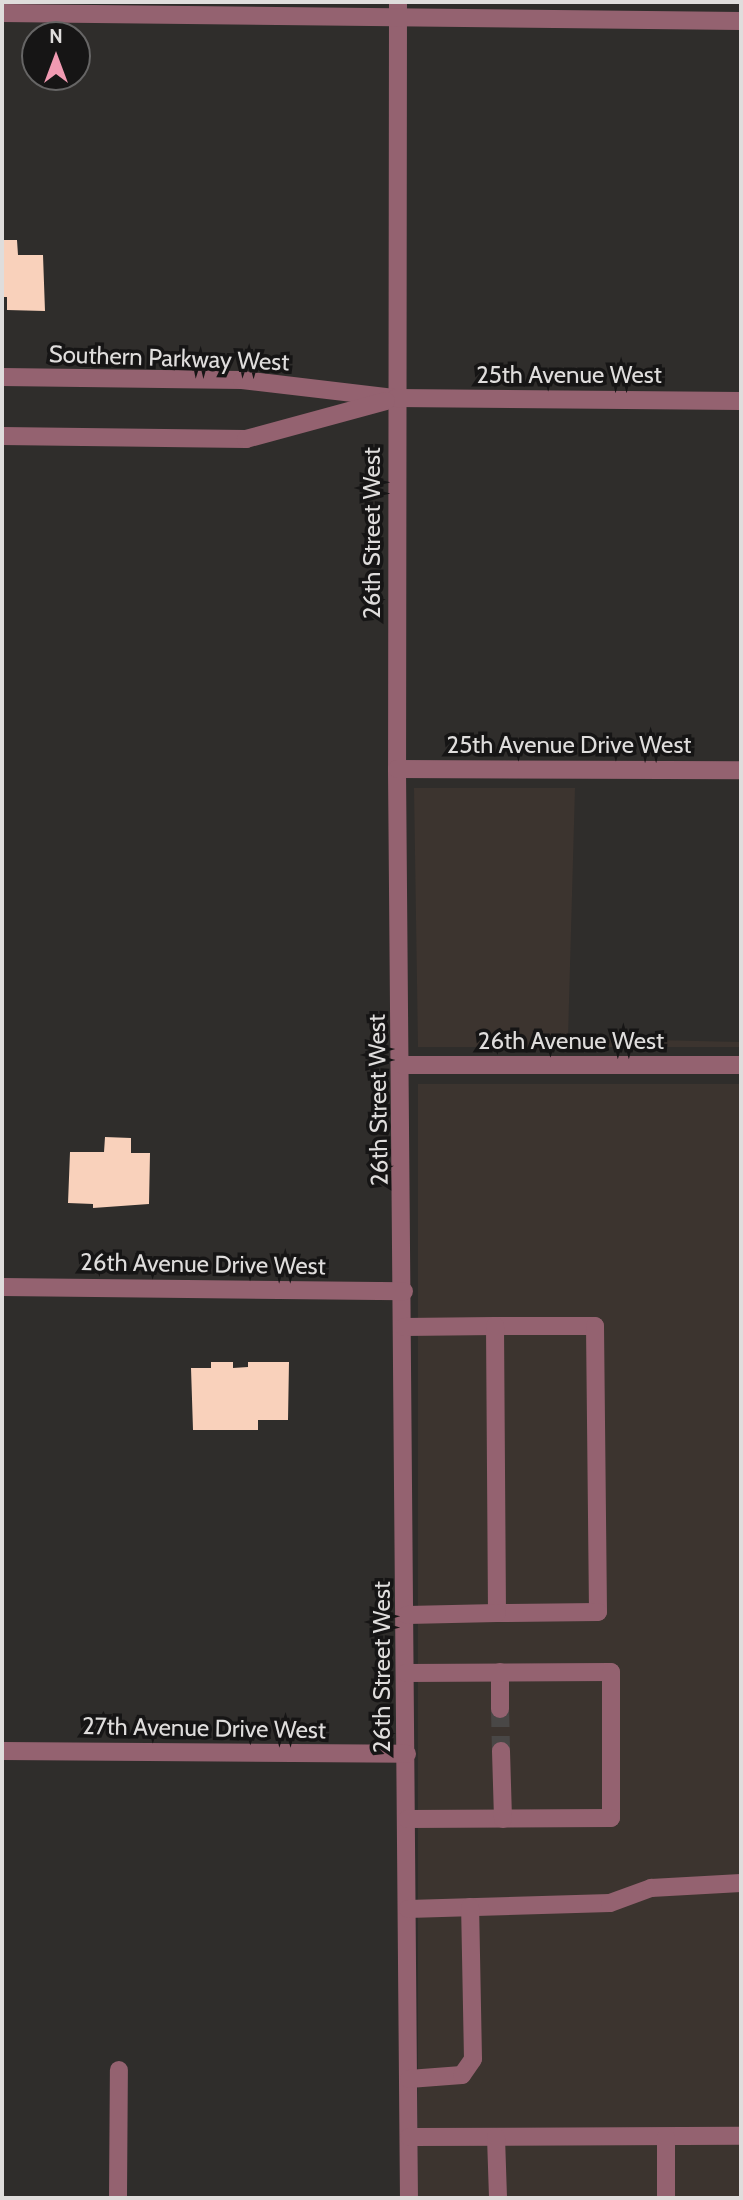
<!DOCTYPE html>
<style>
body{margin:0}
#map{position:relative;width:743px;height:2200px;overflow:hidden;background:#2f2d2b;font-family:Cabin,sans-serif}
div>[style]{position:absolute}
.built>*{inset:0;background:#3c342f;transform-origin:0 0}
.building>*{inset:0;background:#f9d1bb}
.minor-tunnel>*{height:18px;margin-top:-9px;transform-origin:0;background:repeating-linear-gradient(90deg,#494746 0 18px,transparent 0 27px)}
.minor>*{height:18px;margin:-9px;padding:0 9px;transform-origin:9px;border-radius:9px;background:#946270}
span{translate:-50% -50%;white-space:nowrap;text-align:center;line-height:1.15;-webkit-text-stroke:7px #161515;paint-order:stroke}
.street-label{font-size:24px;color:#dfdddc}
.frame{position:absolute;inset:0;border:4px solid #dfdddc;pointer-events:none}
.north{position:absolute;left:21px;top:21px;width:70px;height:70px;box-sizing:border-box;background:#161515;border:2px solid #666565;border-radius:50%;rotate:0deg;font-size:19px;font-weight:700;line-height:28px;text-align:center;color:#dfdddc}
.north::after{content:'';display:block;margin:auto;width:24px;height:32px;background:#f19ab2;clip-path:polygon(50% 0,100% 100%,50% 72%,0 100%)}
</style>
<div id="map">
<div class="built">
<i style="clip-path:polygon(414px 788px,575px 788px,568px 1038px,741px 1042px,741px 1047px,418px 1047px)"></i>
<i style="left:418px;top:1084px;width:323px;height:1114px"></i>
</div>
<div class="building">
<i style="clip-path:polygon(2px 240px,17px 240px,18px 255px,43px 255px,45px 311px,7px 310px,7px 297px,2px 297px)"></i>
<i style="clip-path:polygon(105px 1137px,131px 1138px,131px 1153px,150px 1153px,149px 1204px,93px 1208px,93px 1204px,68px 1203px,70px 1152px,104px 1152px)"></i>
<i style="clip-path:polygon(211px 1362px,233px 1362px,233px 1368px,248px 1367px,248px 1362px,289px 1362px,288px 1420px,258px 1420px,258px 1430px,193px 1430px,191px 1368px,211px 1368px)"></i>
</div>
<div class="minor-tunnel">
<i style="left:500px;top:1709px;width:42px;rotate:88.6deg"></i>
</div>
<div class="minor">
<i style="left:398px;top:2px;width:767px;rotate:90.07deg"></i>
<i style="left:397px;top:769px;width:1429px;rotate:89.52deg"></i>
<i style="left:2px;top:13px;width:739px;rotate:0.62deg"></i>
<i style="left:2px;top:377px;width:240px;rotate:0.7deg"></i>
<i style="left:242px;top:380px;width:155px;rotate:6.7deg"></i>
<i style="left:396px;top:398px;width:345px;rotate:0.5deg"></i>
<i style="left:2px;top:436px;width:244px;rotate:0.7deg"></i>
<i style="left:246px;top:439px;width:145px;rotate:-15.2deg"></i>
<i style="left:397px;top:769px;width:344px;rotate:0.2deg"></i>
<i style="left:402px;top:1065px;width:339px"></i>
<i style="left:2px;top:1287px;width:402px;rotate:0.6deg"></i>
<i style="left:495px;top:1326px;width:100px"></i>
<i style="left:595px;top:1326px;width:286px;rotate:89.4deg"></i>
<i style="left:598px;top:1612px;width:101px;rotate:179.4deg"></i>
<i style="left:404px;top:1327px;width:91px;rotate:-0.6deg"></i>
<i style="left:495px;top:1326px;width:287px;rotate:89.6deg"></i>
<i style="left:497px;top:1613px;width:90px;rotate:178.7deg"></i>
<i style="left:500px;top:1672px;width:37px;rotate:90deg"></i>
<i style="left:406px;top:1673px;width:205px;rotate:-0.3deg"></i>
<i style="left:611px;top:1672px;width:146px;rotate:90deg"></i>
<i style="left:611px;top:1818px;width:204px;rotate:179.7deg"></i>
<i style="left:2px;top:1751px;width:405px;rotate:0.4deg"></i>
<i style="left:501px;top:1751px;width:68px;rotate:88.3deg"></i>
<i style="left:408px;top:1909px;width:202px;rotate:-1.7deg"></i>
<i style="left:610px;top:1903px;width:44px;rotate:-20.1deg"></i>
<i style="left:651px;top:1888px;width:90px;rotate:-3.2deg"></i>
<i style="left:409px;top:2079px;width:53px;rotate:-4.3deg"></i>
<i style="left:462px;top:2075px;width:19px;rotate:-55deg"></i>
<i style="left:473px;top:2059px;width:152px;rotate:-91.1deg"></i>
<i style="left:409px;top:2137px;width:332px;rotate:-0.2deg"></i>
<i style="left:496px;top:2137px;width:61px;rotate:88.1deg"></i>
<i style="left:666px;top:2137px;width:61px;rotate:90deg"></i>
<i style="left:118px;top:2198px;width:128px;rotate:-89.6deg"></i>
</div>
<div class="street-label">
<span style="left:169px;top:358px;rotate:2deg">Southern Parkway West</span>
<span style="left:569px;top:375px">25th Avenue West</span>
<span style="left:372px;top:533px;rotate:-90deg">26th Street West</span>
<span style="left:569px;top:745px">25th Avenue Drive West</span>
<span style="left:571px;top:1041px">26th Avenue West</span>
<span style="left:378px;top:1100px;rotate:-91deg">26th Street West</span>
<span style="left:203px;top:1264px;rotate:1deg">26th Avenue Drive West</span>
<span style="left:382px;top:1667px;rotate:-90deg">26th Street West</span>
<span style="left:204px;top:1728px;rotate:1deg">27th Avenue Drive West</span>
</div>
<div class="frame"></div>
<div class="north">N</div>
</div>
